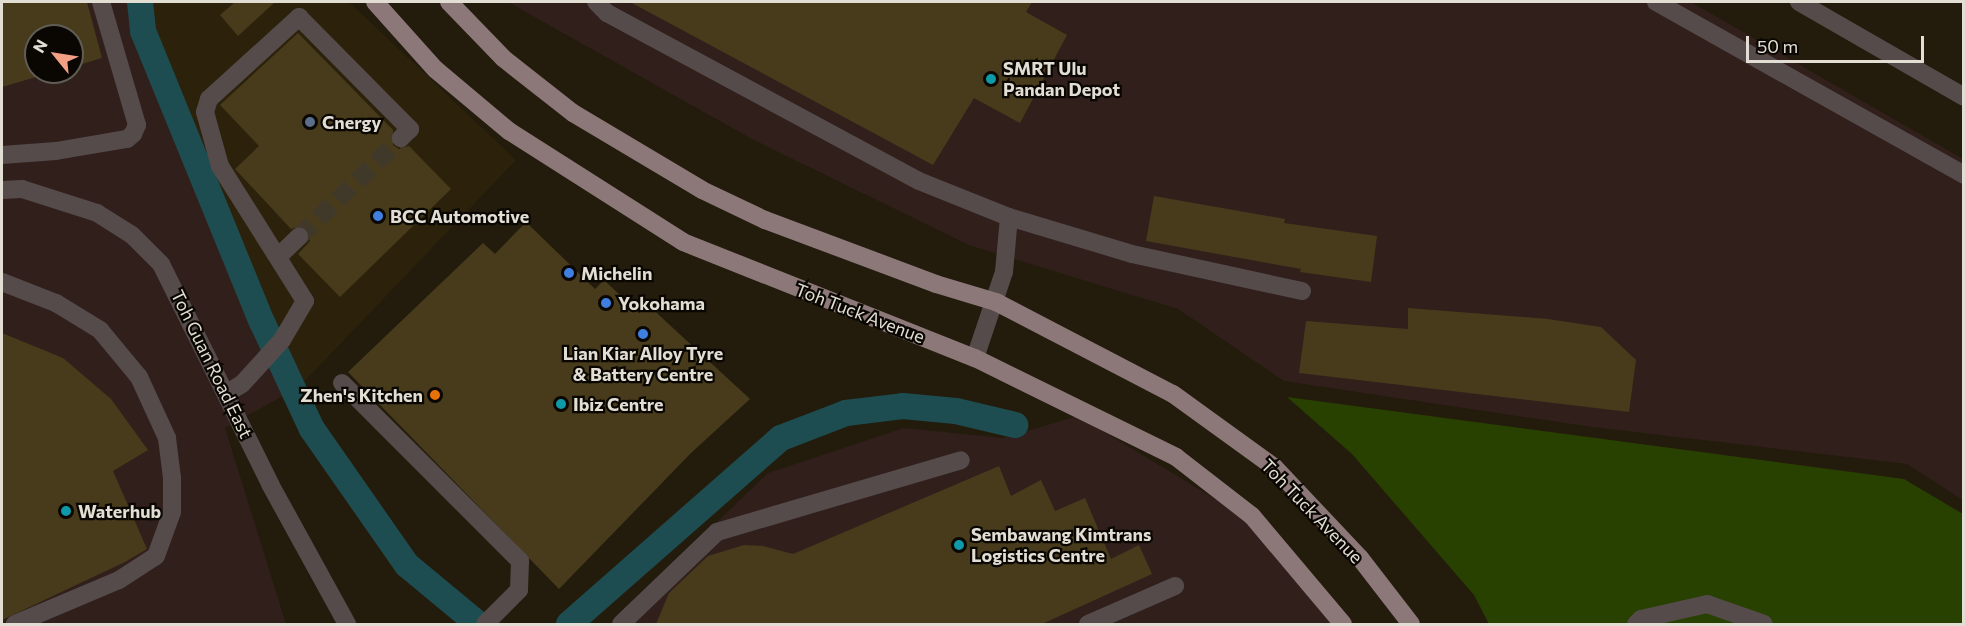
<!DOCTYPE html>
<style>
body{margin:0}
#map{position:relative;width:1965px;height:626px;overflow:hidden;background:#231c0c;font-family:Commissioner,sans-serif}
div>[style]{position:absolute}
.built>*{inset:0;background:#2c220b}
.industrial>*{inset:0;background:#311f1b}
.green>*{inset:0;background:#284000}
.canal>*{height:26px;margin:-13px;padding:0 13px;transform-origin:13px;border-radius:13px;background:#1e4d51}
.building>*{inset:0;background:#473b1b}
.minor-tunnel>*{height:18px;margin-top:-9px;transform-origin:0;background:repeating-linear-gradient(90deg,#40392a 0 18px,transparent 0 27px)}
.minor>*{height:18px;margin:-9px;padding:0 9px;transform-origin:9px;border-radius:9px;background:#554b4b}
.major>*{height:18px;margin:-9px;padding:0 9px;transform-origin:9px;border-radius:9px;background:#8c7879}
.dots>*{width:16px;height:16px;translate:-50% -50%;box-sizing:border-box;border:3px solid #0a0703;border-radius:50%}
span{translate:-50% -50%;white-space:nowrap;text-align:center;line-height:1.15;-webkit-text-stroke:4.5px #0a0703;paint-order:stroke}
.poi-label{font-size:18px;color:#e2ded4;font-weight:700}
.left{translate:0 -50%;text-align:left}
.right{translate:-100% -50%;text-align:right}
.street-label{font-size:18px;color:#e2ded4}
.frame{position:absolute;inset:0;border:3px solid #e2ded4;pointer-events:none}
.north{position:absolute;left:24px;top:24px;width:60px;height:60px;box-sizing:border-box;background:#0a0703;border:2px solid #605d57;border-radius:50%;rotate:300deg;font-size:16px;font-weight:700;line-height:24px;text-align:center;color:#e2ded4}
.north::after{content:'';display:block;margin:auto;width:21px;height:27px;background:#f39f84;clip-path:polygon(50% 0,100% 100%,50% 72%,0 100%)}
.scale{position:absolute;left:1746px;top:36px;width:178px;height:27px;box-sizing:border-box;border:3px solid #e2ded4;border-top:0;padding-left:8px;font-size:18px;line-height:21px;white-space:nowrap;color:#e2ded4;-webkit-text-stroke:4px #0a0703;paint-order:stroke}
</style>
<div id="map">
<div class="built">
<i style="clip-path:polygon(153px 2px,349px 2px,516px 160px,299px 387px,152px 32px)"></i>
</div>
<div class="industrial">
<i style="clip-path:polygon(evenodd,2px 2px,153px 2px,152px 32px,299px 387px,225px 428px,286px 624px,2px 624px,2px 2px,36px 36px,72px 36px,72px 72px,36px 72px,36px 36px)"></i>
<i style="clip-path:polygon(508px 2px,1691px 2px,1963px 159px,1963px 500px,1907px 464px,1592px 427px,1284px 381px,1178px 309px,969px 245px,752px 139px)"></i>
<i style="clip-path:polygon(1078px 416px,1248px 519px,1333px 624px,611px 624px,768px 473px,904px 428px,1003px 438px)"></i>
</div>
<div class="green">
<i style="clip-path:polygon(1287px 397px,1904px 479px,1963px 514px,1963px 624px,1489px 624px,1474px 595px,1352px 454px)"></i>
</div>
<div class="canal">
<i style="left:140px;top:2px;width:29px;rotate:84deg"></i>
<i style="left:143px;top:31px;width:314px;rotate:67.8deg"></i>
<i style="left:262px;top:322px;width:118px;rotate:65deg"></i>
<i style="left:312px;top:429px;width:166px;rotate:55.1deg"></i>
<i style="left:407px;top:565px;width:92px;rotate:39.7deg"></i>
<i style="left:569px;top:624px;width:282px;rotate:-41.3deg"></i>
<i style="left:781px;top:438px;width:70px;rotate:-21deg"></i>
<i style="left:846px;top:413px;width:57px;rotate:-7deg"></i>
<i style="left:903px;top:406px;width:53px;rotate:5.4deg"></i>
<i style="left:956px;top:411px;width:61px;rotate:13.3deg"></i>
</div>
<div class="building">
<i style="clip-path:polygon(2px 2px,87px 2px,102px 58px,72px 67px,72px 36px,36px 36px,36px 77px,2px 87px)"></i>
<i style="clip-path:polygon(235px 2px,275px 2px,238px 36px,220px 15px)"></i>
<i style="clip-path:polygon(630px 2px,1032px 2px,1026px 12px,1067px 35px,1020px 123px,974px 98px,933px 165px)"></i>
<i style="clip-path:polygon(298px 33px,393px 130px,393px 145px,399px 149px,409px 146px,451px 189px,340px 297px,298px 254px,310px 241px,308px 230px,302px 226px,291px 229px,235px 169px,259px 146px,220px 105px)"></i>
<i style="clip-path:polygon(1154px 196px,1285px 219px,1284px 223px,1377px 236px,1371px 282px,1300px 272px,1301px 269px,1146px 241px)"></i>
<i style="clip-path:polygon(526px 222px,595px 289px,604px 280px,639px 313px,647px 304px,750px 399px,691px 453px,559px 589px,348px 372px,483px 243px,495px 254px)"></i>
<i style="clip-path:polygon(1408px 308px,1548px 319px,1601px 327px,1636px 360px,1629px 412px,1299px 373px,1306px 321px,1408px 329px)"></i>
<i style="clip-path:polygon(2px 333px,63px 358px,111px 399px,148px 450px,113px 471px,147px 549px,125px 562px,2px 620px)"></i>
<i style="clip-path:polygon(999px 466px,1011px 496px,1041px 480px,1055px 511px,1085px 498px,1111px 559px,1139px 545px,1152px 574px,1042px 624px,656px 624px,669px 593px,708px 556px,744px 545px,763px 546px,793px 554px)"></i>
</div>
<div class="minor-tunnel">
<i style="left:299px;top:237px;width:142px;rotate:-44.1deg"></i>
</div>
<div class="minor">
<i style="left:596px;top:2px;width:16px;rotate:45deg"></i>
<i style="left:607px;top:13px;width:354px;rotate:28.3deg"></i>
<i style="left:919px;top:181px;width:97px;rotate:21.8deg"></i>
<i style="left:1009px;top:217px;width:128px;rotate:16.7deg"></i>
<i style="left:1132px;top:254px;width:174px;rotate:12.3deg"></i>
<i style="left:1656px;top:2px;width:353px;rotate:29.3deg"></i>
<i style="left:1799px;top:2px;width:190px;rotate:29.9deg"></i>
<i style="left:2px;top:155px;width:54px;rotate:-4.2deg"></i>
<i style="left:56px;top:151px;width:72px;rotate:-9.6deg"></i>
<i style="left:127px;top:139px;width:8px;rotate:-40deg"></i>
<i style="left:133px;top:134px;width:10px;rotate:-66deg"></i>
<i style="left:137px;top:125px;width:128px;rotate:-106.3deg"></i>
<i style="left:2px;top:190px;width:20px;rotate:-3deg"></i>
<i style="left:22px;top:189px;width:79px;rotate:17.7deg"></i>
<i style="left:97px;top:213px;width:41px;rotate:32.2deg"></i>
<i style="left:132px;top:235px;width:41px;rotate:45deg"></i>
<i style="left:161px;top:264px;width:246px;rotate:63.6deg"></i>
<i style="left:270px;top:484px;width:160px;rotate:61.2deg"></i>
<i style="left:279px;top:256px;width:28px;rotate:-44deg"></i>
<i style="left:2px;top:282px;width:58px;rotate:21.3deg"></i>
<i style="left:56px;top:303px;width:52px;rotate:31.5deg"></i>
<i style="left:100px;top:330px;width:61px;rotate:50.3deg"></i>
<i style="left:139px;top:377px;width:67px;rotate:65.3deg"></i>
<i style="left:167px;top:438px;width:40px;rotate:82.9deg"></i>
<i style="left:172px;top:478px;width:34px;rotate:90deg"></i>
<i style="left:172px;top:512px;width:47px;rotate:110deg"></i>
<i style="left:156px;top:556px;width:44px;rotate:147deg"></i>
<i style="left:119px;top:580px;width:113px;rotate:157.1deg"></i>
<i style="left:975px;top:358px;width:91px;rotate:-71.4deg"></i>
<i style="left:1004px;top:272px;width:55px;rotate:-84.8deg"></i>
<i style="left:342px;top:383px;width:252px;rotate:45deg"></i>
<i style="left:520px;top:561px;width:29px;rotate:92deg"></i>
<i style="left:519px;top:590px;width:48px;rotate:135deg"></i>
<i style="left:227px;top:393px;width:17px;rotate:-31deg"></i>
<i style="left:242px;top:384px;width:59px;rotate:-47.7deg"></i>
<i style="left:282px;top:340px;width:45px;rotate:-59.5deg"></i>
<i style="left:305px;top:301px;width:160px;rotate:-122.2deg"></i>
<i style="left:220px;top:166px;width:56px;rotate:-105.5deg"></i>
<i style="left:205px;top:112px;width:14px;rotate:-73deg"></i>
<i style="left:209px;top:99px;width:122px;rotate:-42.3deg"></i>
<i style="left:299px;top:17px;width:158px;rotate:45.3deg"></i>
<i style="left:410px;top:129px;width:13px;rotate:135deg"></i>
<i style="left:621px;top:624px;width:133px;rotate:-43.8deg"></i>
<i style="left:717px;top:532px;width:254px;rotate:-16.4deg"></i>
<i style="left:1088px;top:624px;width:95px;rotate:-23.6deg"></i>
<i style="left:1636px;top:624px;width:7px;rotate:-45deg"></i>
<i style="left:1641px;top:619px;width:68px;rotate:-12.8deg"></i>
<i style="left:1707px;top:604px;width:60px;rotate:19.3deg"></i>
</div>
<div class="major">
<i style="left:375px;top:2px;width:90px;rotate:48.2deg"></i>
<i style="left:435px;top:69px;width:97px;rotate:40deg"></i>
<i style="left:509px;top:131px;width:206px;rotate:32.5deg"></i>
<i style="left:683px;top:242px;width:314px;rotate:21.7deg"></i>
<i style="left:975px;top:358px;width:224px;rotate:26.2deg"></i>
<i style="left:1176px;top:457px;width:96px;rotate:37.8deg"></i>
<i style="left:1252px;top:516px;width:141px;rotate:49.9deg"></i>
<i style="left:449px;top:2px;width:78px;rotate:46deg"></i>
<i style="left:503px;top:58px;width:89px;rotate:38.2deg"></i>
<i style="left:573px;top:113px;width:150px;rotate:30.8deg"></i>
<i style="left:702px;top:190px;width:70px;rotate:25.5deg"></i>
<i style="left:765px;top:220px;width:183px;rotate:20.5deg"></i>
<i style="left:936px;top:284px;width:63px;rotate:16.7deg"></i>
<i style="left:996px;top:302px;width:199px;rotate:27.5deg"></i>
<i style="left:1173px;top:394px;width:125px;rotate:35.9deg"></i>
<i style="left:1274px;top:467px;width:125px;rotate:46.6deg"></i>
<i style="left:1360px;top:558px;width:83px;rotate:52.3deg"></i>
</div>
<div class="dots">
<i style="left:991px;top:79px;background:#0f9aa8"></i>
<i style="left:310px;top:122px;background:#5c6f8a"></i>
<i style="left:378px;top:216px;background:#3f7fe0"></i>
<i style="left:569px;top:273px;background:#3f7fe0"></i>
<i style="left:606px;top:303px;background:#3f7fe0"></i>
<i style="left:643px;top:334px;background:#3f7fe0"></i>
<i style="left:435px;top:395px;background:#e8710a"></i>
<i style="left:561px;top:404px;background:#0f9aa8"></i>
<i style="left:66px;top:511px;background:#0f9aa8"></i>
<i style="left:959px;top:545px;background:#0f9aa8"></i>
</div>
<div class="poi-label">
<span class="left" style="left:1003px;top:79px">SMRT Ulu<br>Pandan Depot</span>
<span class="left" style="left:322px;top:122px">Cnergy</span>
<span class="left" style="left:390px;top:216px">BCC Automotive</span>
<span class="left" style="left:581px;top:273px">Michelin</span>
<span class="left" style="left:618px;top:303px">Yokohama</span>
<span style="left:643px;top:364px">Lian Kiar Alloy Tyre<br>&amp; Battery Centre</span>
<span class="right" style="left:423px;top:395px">Zhen's Kitchen</span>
<span class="left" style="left:573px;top:404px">Ibiz Centre</span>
<span class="left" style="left:78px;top:511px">Waterhub</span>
<span class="left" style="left:971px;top:545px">Sembawang Kimtrans<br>Logistics Centre</span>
</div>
<div class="street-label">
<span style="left:860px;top:313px;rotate:21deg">Toh Tuck Avenue</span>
<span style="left:212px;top:364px;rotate:64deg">Toh Guan Road East</span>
<span style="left:1312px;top:511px;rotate:46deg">Toh Tuck Avenue</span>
</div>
<div class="frame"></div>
<div class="north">N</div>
<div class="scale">50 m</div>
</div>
